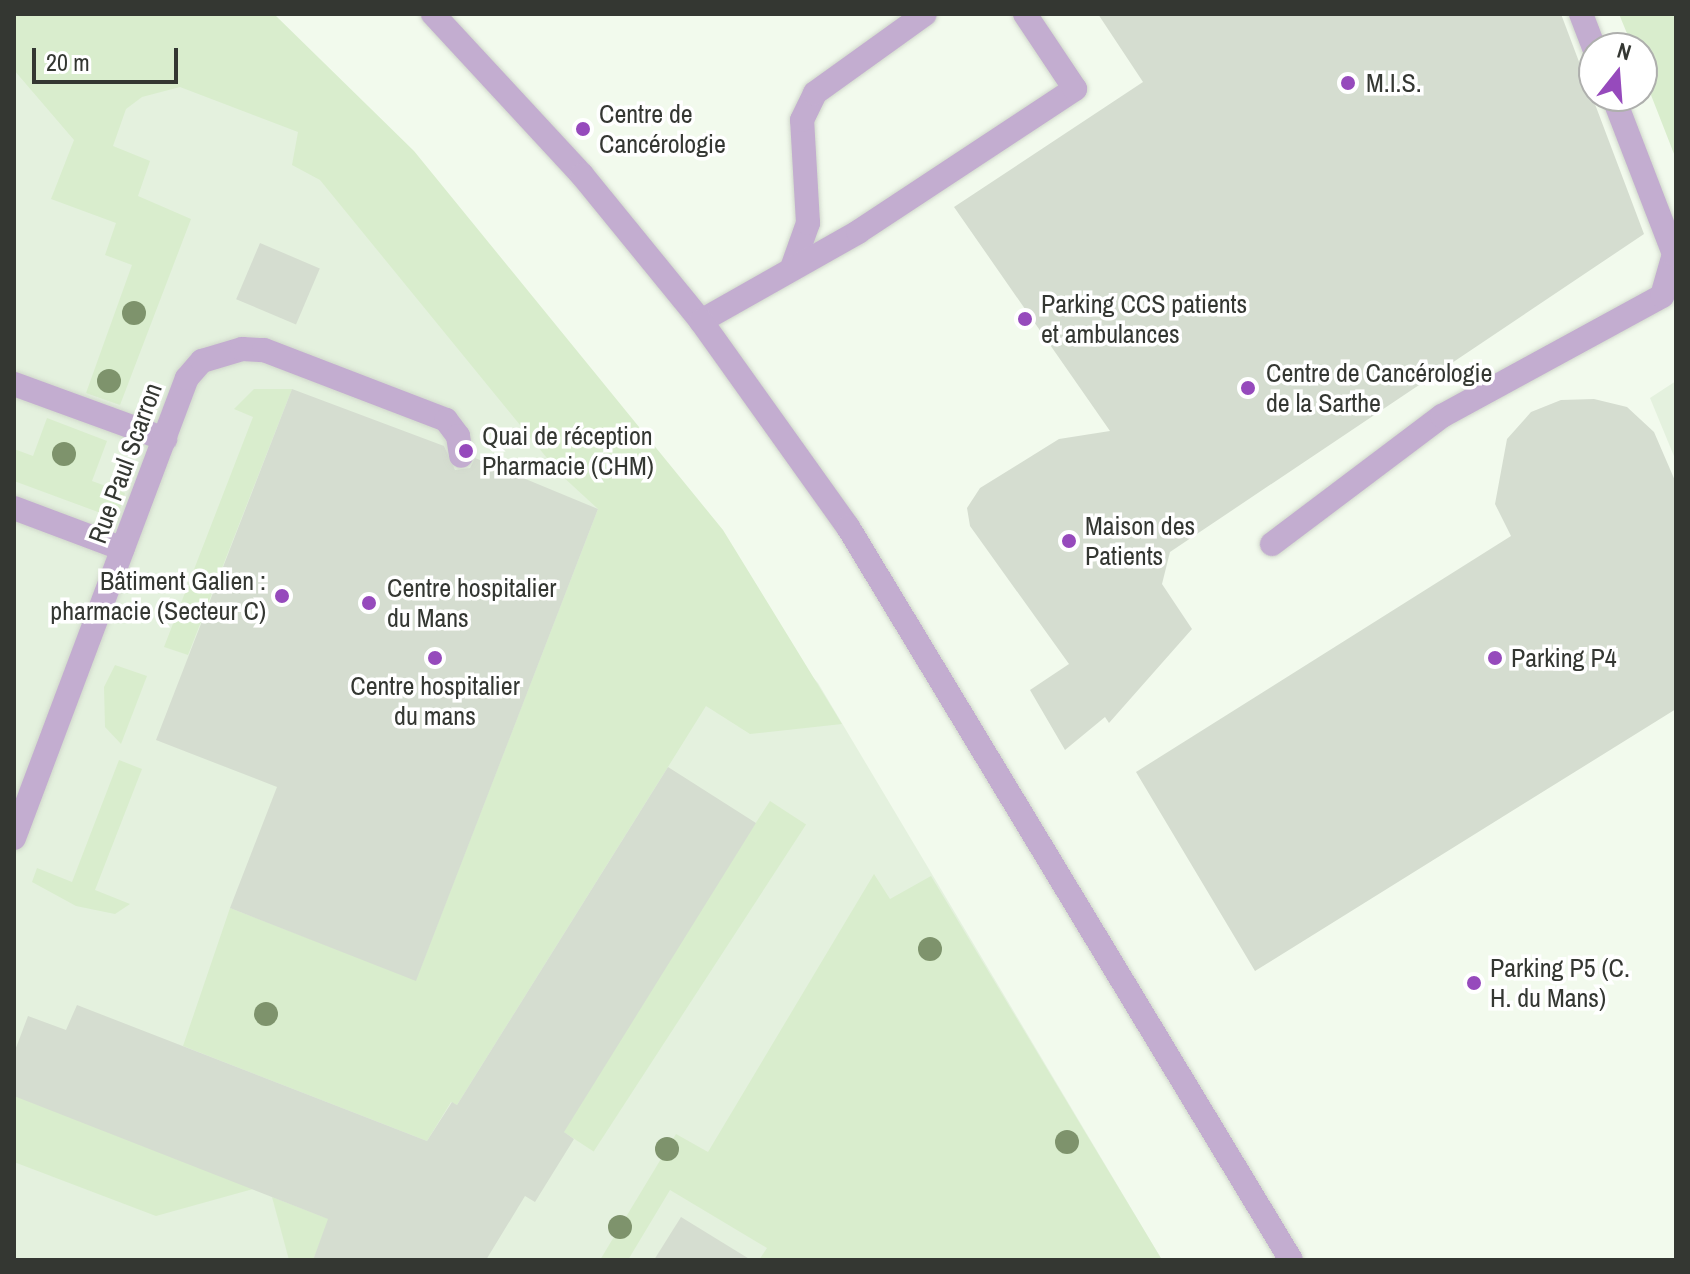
<!DOCTYPE html>
<meta charset="utf-8">
<style>
body{margin:0}
#map{position:relative;width:1690px;height:1274px;overflow:hidden;background:#f2faed;font-family:"Archivo Narrow",sans-serif}
div>[style]{position:absolute}
.built>*{inset:0;background:#e4f1de}
.green>*{inset:0;background:#d9edcd;transform-origin:0 0}
.building>*{inset:0;background:#d5ddd0;transform-origin:0 0}
.roads{filter:drop-shadow(0 0 2px #d0d7cb) drop-shadow(0 0 2px #d0d7cb)}
.lane>*{height:24px;margin:-12px;padding:0 12px;transform-origin:12px;border-radius:12px;background:#c3add0}
.street>*{height:24px;margin:-12px;padding:0 12px;transform-origin:12px;border-radius:12px;background:#c3add0}
.trees>*{width:24px;height:24px;margin:-12px;border-radius:50%;background:#7e936c}
.dots>*{width:22px;height:22px;translate:-50% -50%;box-sizing:border-box;border:4px solid #fff;border-radius:50%}
span{translate:-50% -50%;white-space:nowrap;text-align:center;line-height:1.15;-webkit-text-stroke:7px #fff;paint-order:stroke}
.poi-label{font-size:26px;color:#343732}
.left{translate:0 -50%;text-align:left}
.right{translate:-100% -50%;text-align:right}
.street-label{font-size:26px;color:#343732}
.frame{position:absolute;inset:0;border:16px solid #343732;pointer-events:none}
.north{position:absolute;left:1578px;top:32px;width:80px;height:80px;box-sizing:border-box;background:#fff;border:2px solid #aeafad;border-radius:50%;rotate:17deg;font-size:22px;font-weight:700;line-height:32px;text-align:center;color:#343732}
.north::after{content:'';display:block;margin:auto;width:28px;height:36px;background:#964abc;clip-path:polygon(50% 0,100% 100%,50% 72%,0 100%)}
.scale{position:absolute;left:32px;top:48px;width:146px;height:36px;box-sizing:border-box;border:4px solid #343732;border-top:0;padding-left:10px;font-size:24px;line-height:28px;white-space:nowrap;color:#343732;-webkit-text-stroke:6px #fff;paint-order:stroke}
</style>
<div id="map">
<div class="built">
<i style="clip-path:polygon(14px 14px,210px 14px,818px 683px,1162px 1260px,14px 1260px)"></i>
<i style="clip-path:polygon(1676px 381px,1676px 461px,1650px 398px)"></i>
</div>
<div class="green">
<i style="clip-path:polygon(14px 14px,274px 14px,414px 151px,723px 530px,842px 724px,750px 734px,706px 706px,457px 1105px,451px 1102px,427px 1141px,183px 1046px,230px 908px,416px 980px,598px 509px,560px 474px,320px 180px,292px 165px,298px 132px,180px 87px,142px 97px,126px 109px,113px 146px,150px 161px,138px 196px,191px 219px,120px 405px,86px 393px,132px 265px,105px 255px,116px 223px,51px 199px,74px 140px,14px 70px)"></i>
<i style="clip-path:polygon(1619px 14px,1676px 14px,1676px 159px,1642px 72px,1642px 48px,1633px 48px)"></i>
<i style="clip-path:polygon(254px 389px,292px 389px,188px 655px,164px 647px,253px 417px,234px 409px)"></i>
<i style="clip-path:polygon(47px 418px,107px 441px,92px 481px,125px 493px,117px 519px,14px 481px,14px 449px,33px 456px)"></i>
<i style="clip-path:polygon(115px 665px,147px 676px,121px 744px,105px 727px,104px 687px)"></i>
<i style="clip-path:polygon(119px 760px,142px 769px,95px 890px,130px 904px,115px 914px,76px 906px,32px 882px,37px 868px,72px 882px)"></i>
<i style="left:770px;top:801px;width:43px;height:390px;rotate:33deg"></i>
<i style="clip-path:polygon(874px 874px,890px 899px,931px 876px,1162px 1260px,759px 1260px,767px 1248px,670px 1190px,628px 1260px,600px 1260px,676px 1134px,708px 1152px)"></i>
<i style="clip-path:polygon(14px 1088px,253px 1189px,156px 1216px,14px 1162px)"></i>
<i style="clip-path:polygon(272px 1197px,329px 1219px,313px 1260px,289px 1260px)"></i>
</div>
<div class="building">
<i style="clip-path:polygon(1098px 14px,1561px 14px,1644px 234px,1170px 552px,1162px 584px,1192px 629px,1109px 723px,1105px 717px,1065px 750px,1030px 690px,1069px 664px,970px 526px,967px 508px,980px 488px,1059px 439px,1110px 431px,954px 207px,1143px 82px)"></i>
<i style="left:260px;top:243px;width:65px;height:61px;rotate:23deg"></i>
<i style="clip-path:polygon(292px 389px,444px 446px,455px 470px,470px 468px,475px 458px,598px 509px,416px 981px,230px 908px,277px 787px,156px 740px)"></i>
<i style="clip-path:polygon(1594px 399px,1627px 407px,1654px 432px,1676px 483px,1676px 709px,1255px 971px,1136px 772px,1511px 536px,1495px 504px,1507px 439px,1531px 412px,1561px 400px)"></i>
<i style="clip-path:polygon(668px 767px,756px 823px,564px 1132px,574px 1139px,535px 1202px,525px 1196px,486px 1260px,313px 1260px,328px 1219px,14px 1096px,14px 1053px,28px 1016px,66px 1030px,77px 1005px,427px 1141px,452px 1102px,457px 1105px)"></i>
<i style="clip-path:polygon(681px 1217px,751px 1260px,654px 1260px)"></i>
</div>
<div class="roads">
<div class="lane">
<i style="left:1581px;top:14px;width:36px;rotate:69deg"></i>
<i style="left:792px;top:268px;width:48px;rotate:-70.4deg"></i>
<i style="left:808px;top:223px;width:103px;rotate:-93.3deg"></i>
<i style="left:802px;top:120px;width:30px;rotate:-64deg"></i>
<i style="left:815px;top:93px;width:135px;rotate:-35.7deg"></i>
<i style="left:701px;top:321px;width:180px;rotate:-29.5deg"></i>
<i style="left:858px;top:232px;width:260px;rotate:-33.4deg"></i>
<i style="left:1075px;top:89px;width:90px;rotate:-123.7deg"></i>
<i style="left:14px;top:384px;width:161px;rotate:20deg"></i>
<i style="left:14px;top:508px;width:116px;rotate:20.6deg"></i>
<i style="left:1272px;top:544px;width:213px;rotate:-37deg"></i>
<i style="left:1442px;top:416px;width:251px;rotate:-28.6deg"></i>
<i style="left:1662px;top:296px;width:44px;rotate:-74.1deg"></i>
<i style="left:1674px;top:254px;width:169px;rotate:-111.1deg"></i>
<i style="left:14px;top:838px;width:491px;rotate:-69.4deg"></i>
<i style="left:187px;top:378px;width:23px;rotate:-49deg"></i>
<i style="left:202px;top:361px;width:42px;rotate:-16.7deg"></i>
<i style="left:242px;top:349px;width:22px;rotate:3deg"></i>
<i style="left:264px;top:350px;width:195px;rotate:21deg"></i>
<i style="left:446px;top:420px;width:20px;rotate:53deg"></i>
<i style="left:458px;top:436px;width:20px;rotate:81deg"></i>
</div>
<div class="street">
<i style="left:433px;top:14px;width:219px;rotate:47.2deg"></i>
<i style="left:582px;top:175px;width:188px;rotate:50.8deg"></i>
<i style="left:701px;top:321px;width:253px;rotate:54.5deg"></i>
<i style="left:848px;top:527px;width:856px;rotate:58.85deg"></i>
</div>
</div>
<div class="trees">
<i style="left:134px;top:313px"></i>
<i style="left:109px;top:381px"></i>
<i style="left:64px;top:454px"></i>
<i style="left:930px;top:949px"></i>
<i style="left:266px;top:1014px"></i>
<i style="left:1067px;top:1142px"></i>
<i style="left:667px;top:1149px"></i>
<i style="left:620px;top:1227px"></i>
</div>
<div class="dots">
<i style="left:1348px;top:83px;background:#964abc"></i>
<i style="left:583px;top:129px;background:#964abc"></i>
<i style="left:1025px;top:319px;background:#964abc"></i>
<i style="left:1248px;top:388px;background:#964abc"></i>
<i style="left:466px;top:451px;background:#964abc"></i>
<i style="left:1069px;top:541px;background:#964abc"></i>
<i style="left:282px;top:596px;background:#964abc"></i>
<i style="left:369px;top:603px;background:#964abc"></i>
<i style="left:435px;top:658px;background:#964abc"></i>
<i style="left:1495px;top:658px;background:#964abc"></i>
<i style="left:1474px;top:983px;background:#964abc"></i>
</div>
<div class="poi-label">
<span class="left" style="left:1366px;top:83px">M.I.S.</span>
<span class="left" style="left:599px;top:129px">Centre de<br>Cancérologie</span>
<span class="left" style="left:1041px;top:319px">Parking CCS patients<br>et ambulances</span>
<span class="left" style="left:1266px;top:388px">Centre de Cancérologie<br>de la Sarthe</span>
<span class="left" style="left:482px;top:451px">Quai de réception<br>Pharmacie (CHM)</span>
<span class="left" style="left:1085px;top:541px">Maison des<br>Patients</span>
<span class="right" style="left:266px;top:596px">Bâtiment Galien :<br>pharmacie (Secteur C)</span>
<span class="left" style="left:387px;top:603px">Centre hospitalier<br>du Mans</span>
<span class="left" style="left:1511px;top:658px">Parking P4</span>
<span style="left:435px;top:701px">Centre hospitalier<br>du mans</span>
<span class="left" style="left:1490px;top:983px">Parking P5 (C.<br>H. du Mans)</span>
</div>
<div class="street-label">
<span style="left:125px;top:463px;rotate:-70deg">Rue Paul Scarron</span>
</div>
<div class="frame"></div>
<div class="north">N</div>
<div class="scale">20 m</div>
</div>
